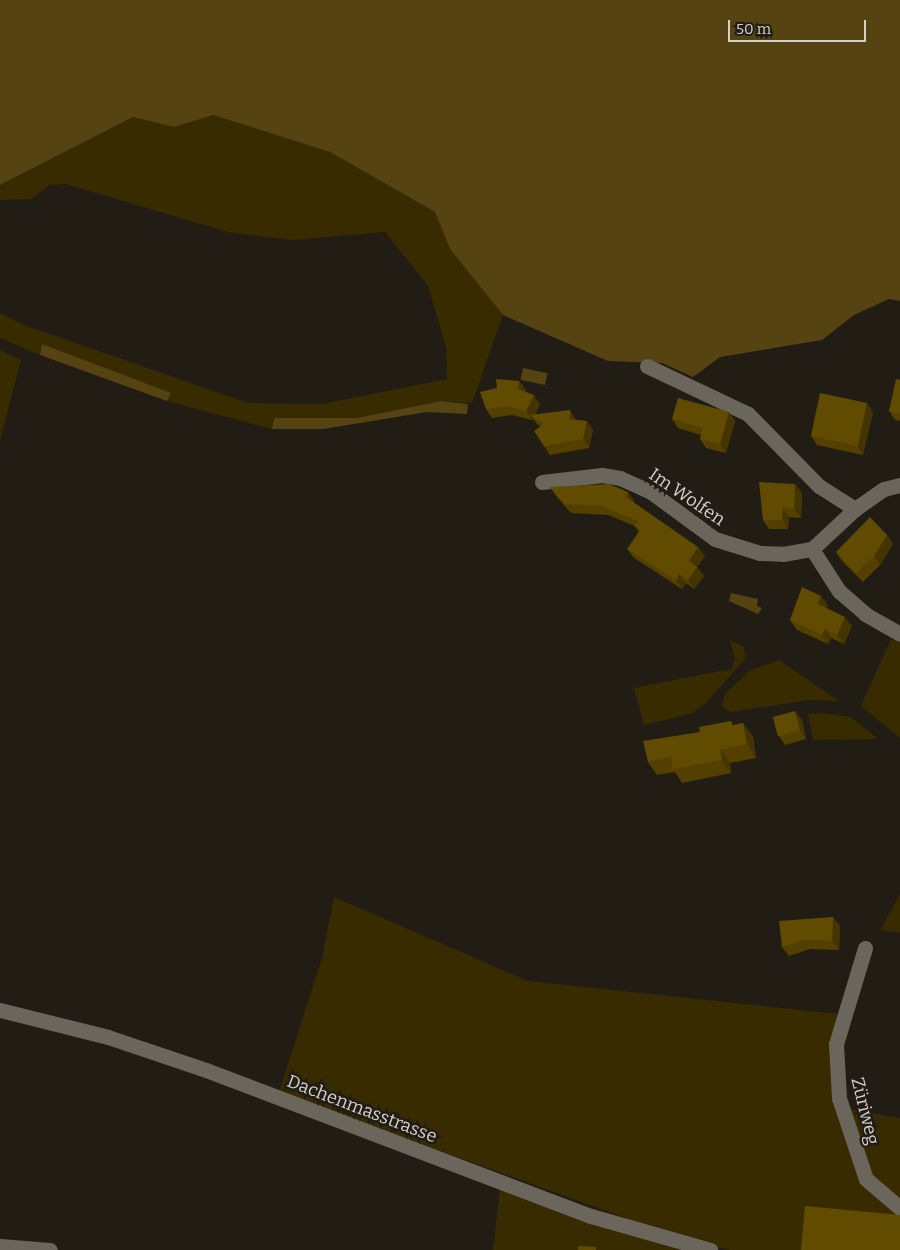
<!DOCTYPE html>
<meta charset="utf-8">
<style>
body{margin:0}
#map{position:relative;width:900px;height:1250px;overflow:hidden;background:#211d15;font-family:Bitter,serif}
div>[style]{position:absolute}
.green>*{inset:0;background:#392b00}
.forest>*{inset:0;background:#554412;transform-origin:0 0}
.minor>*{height:15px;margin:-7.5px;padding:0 7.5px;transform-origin:7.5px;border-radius:7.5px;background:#6a665c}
.tertiary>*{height:15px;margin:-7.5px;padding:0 7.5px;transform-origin:7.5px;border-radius:7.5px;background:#6a665c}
.wall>*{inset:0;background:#534000}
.shaded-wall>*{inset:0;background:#443400}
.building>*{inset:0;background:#614b00;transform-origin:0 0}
span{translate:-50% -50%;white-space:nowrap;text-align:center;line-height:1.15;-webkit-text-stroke:5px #211d15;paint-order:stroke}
.street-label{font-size:18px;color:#d3d1cb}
.scale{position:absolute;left:728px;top:20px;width:138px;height:22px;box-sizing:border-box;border:2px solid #d3d1cb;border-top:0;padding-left:6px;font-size:15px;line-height:18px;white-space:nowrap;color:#d3d1cb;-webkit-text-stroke:4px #211d15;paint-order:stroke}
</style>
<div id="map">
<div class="green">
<i style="clip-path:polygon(213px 115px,330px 152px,435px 212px,450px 249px,503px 315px,472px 403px,441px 401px,357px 418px,274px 418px,272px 429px,167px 401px,170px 393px,42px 345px,40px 355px,0 338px,0 313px,24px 325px,248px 403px,322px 404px,447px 379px,446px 347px,428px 286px,385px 232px,293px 240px,231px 233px,66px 184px,49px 185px,32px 199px,0 200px,0 185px,133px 117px,174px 127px)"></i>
<i style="clip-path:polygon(0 350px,21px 360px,0 441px)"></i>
<i style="clip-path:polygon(891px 639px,900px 642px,900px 738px,861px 706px)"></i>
<i style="clip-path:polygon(730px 640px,744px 647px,745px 659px,706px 703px,693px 713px,644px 725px,634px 688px,731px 669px,735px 660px)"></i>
<i style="clip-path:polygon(779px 660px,839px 701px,809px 700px,730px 712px,722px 706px,725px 694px,749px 671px)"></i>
<i style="clip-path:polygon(821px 713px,851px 717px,878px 739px,813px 740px,808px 714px)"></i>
<i style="clip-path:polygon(900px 893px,900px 933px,880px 930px,900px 894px)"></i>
<i style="clip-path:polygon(334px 897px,528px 981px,838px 1014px,831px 1041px,866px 1186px,897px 1212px,900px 1250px,730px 1250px,683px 1239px,279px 1092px,322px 958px)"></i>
<i style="clip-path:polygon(847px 1109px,900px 1118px,900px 1202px,875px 1182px)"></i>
<i style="clip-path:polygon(500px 1188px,628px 1233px,680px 1250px,493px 1250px)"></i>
</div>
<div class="forest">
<i style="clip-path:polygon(0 0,900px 0,900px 301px,889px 299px,854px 315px,822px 340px,720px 357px,693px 377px,662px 363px,608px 361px,503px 315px,450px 249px,435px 212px,330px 152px,213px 115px,174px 127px,133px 117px,0 185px)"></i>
<i style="clip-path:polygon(42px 344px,171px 393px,167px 401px,40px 355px)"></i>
<i style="left:523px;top:368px;width:25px;height:12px;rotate:12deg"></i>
<i style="clip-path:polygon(441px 401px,468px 404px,467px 414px,427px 412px,323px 429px,272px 429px,274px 418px,357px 418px)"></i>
<i style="clip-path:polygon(731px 593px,758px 599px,757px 606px,762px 608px,758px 614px,729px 601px)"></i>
</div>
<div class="minor">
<i style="left:647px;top:366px;width:112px;rotate:25.4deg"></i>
<i style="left:748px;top:414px;width:101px;rotate:45.4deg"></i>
<i style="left:819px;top:486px;width:43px;rotate:32.6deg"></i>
<i style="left:542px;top:482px;width:60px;rotate:-6.7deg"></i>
<i style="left:602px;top:475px;width:18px;rotate:9deg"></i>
<i style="left:620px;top:478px;width:34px;rotate:24deg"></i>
<i style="left:651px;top:492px;width:79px;rotate:36.3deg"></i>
<i style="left:715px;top:539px;width:47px;rotate:17.3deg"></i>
<i style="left:760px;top:553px;width:23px;rotate:2deg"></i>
<i style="left:783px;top:554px;width:29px;rotate:-10deg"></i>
<i style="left:812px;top:549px;width:59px;rotate:-42.9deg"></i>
<i style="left:855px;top:509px;width:35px;rotate:-35deg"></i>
<i style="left:884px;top:489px;width:16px;rotate:-14deg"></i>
<i style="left:812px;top:549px;width:50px;rotate:57.3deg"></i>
<i style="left:839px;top:591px;width:35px;rotate:41deg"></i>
<i style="left:865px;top:614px;width:40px;rotate:29.7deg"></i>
<i style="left:865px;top:948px;width:100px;rotate:106.8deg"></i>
<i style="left:836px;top:1044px;width:54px;rotate:86.8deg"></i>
<i style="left:839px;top:1098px;width:85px;rotate:71.6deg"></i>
<i style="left:866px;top:1179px;width:45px;rotate:40.5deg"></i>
<i style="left:0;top:1010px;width:111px;rotate:14deg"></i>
<i style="left:108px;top:1037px;width:103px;rotate:18.6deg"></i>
<i style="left:206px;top:1070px;width:412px;rotate:20.8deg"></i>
<i style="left:591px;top:1216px;width:124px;rotate:15.9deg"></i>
</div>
<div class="tertiary">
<i style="left:0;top:1246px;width:50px;rotate:4.6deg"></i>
</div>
<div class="wall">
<i style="clip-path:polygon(900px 380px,900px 421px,895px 420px,889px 411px)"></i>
<i style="clip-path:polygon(519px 381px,526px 390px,525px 392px,540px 404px,535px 415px,576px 420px,593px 430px,589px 448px,550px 455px,544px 446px,540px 426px,537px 424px,533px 419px,532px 420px,512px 415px,492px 418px,486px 409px,497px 388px)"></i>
<i style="clip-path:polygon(729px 412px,735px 421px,726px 453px,706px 448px,700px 439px,701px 435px,678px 428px,672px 419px)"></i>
<i style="clip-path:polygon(873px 412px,863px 455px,817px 445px,811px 436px)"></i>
<i style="clip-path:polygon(795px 484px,802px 493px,801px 518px,789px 517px,788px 529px,769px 529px,763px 520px)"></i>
<i style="clip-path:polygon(550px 487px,628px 492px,634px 501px,633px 502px,705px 556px,697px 567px,704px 576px,694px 589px,686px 583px,682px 589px,634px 558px,627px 549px,639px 533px,635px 526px,608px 515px,571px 513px,556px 496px)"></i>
<i style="clip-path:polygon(887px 535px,893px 544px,880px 565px,863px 582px,842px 561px,836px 552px)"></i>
<i style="clip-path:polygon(828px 605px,826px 608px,852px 626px,844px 644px,831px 638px,828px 644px,797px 630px,790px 620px)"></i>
<i style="clip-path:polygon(802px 720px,806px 739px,785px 745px,779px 736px)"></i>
<i style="clip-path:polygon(731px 721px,733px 725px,743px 723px,753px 737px,756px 758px,730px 763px,731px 773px,682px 783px,675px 772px,657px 775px,648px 762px,700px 732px)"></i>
<i style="clip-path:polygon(833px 917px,840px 926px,839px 950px,810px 949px,789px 956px,782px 947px)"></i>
</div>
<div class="shaded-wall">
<i style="clip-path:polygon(519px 381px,526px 390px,524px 398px,518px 389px)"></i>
<i style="clip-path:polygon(534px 395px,540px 404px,534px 417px,530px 415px,533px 419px,532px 420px,526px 411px)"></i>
<i style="clip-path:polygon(867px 403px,873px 412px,863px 455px,857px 446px)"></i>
<i style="clip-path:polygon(570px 410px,576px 420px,570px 419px)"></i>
<i style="clip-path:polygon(729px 412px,735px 421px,726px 453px,720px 444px)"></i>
<i style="clip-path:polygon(587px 421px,593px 430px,589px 448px,583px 439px)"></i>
<i style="clip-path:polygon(795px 484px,802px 493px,801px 518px,794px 509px)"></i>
<i style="clip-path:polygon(628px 492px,634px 501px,632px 506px,626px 497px)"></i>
<i style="clip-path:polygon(783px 508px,789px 517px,788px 529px,782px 520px)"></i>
<i style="clip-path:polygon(887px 535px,893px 544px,880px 565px,874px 556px)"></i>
<i style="clip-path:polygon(698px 547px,705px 556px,697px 567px,704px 576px,694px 589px,688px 580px,689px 561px)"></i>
<i style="clip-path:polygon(679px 574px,686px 583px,682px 589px,676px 580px)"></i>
<i style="clip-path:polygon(821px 596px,828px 605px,824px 613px,818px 604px)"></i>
<i style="clip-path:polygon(845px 617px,852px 626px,844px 644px,837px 635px)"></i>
<i style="clip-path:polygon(825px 629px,831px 638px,828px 644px,822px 635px)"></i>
<i style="clip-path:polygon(795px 711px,802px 720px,806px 739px,800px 730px)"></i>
<i style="clip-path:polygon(743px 723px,753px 737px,756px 758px,747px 744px)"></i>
<i style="clip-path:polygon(720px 750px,730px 763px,731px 773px,722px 760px)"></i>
<i style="clip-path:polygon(833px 917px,840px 926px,839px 950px,832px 941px)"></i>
</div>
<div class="building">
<i style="clip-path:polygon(496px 379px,519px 381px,518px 389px,534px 395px,526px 411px,506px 406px,486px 409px,480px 392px,497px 388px)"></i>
<i style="clip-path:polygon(896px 379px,900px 380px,900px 414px,889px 411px)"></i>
<i style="left:820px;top:393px;width:48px;height:44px;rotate:12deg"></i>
<i style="clip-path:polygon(678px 398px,729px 412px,720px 444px,700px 439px,703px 428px,672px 419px)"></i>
<i style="clip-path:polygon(570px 410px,570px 419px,587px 421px,583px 439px,544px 446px,534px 431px,544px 424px,530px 415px)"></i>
<i style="clip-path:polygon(759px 482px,795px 484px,794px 509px,783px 508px,782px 520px,763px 520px)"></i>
<i style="clip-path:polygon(609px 484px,628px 492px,626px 497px,698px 547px,689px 561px,697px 567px,688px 580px,679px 574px,676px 580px,627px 549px,640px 530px,634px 526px,638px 521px,601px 506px,565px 504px,550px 487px)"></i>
<i style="clip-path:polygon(870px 517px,887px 535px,874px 556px,856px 573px,836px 552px)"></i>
<i style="clip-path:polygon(802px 587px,821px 596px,818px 604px,845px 617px,837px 635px,825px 629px,822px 635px,790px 620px)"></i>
<i style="left:795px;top:711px;width:20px;height:23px;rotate:75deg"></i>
<i style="clip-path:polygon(731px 721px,732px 726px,743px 723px,747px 744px,720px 750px,722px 760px,673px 769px,671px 757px,648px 762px,643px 741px,700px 732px,699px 727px)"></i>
<i style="clip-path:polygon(833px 917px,832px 941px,804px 940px,782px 947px,779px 921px)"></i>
<i style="clip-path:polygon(805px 1206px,900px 1215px,900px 1250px,801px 1250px)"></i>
<i style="clip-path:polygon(578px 1246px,596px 1247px,596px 1250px,578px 1250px)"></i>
</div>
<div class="street-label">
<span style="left:687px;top:497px;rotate:34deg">Im Wolfen</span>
<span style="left:362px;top:1109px;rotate:21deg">Dachenmasstrasse</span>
<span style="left:865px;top:1111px;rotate:76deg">Züriweg</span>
</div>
<div class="scale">50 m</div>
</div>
